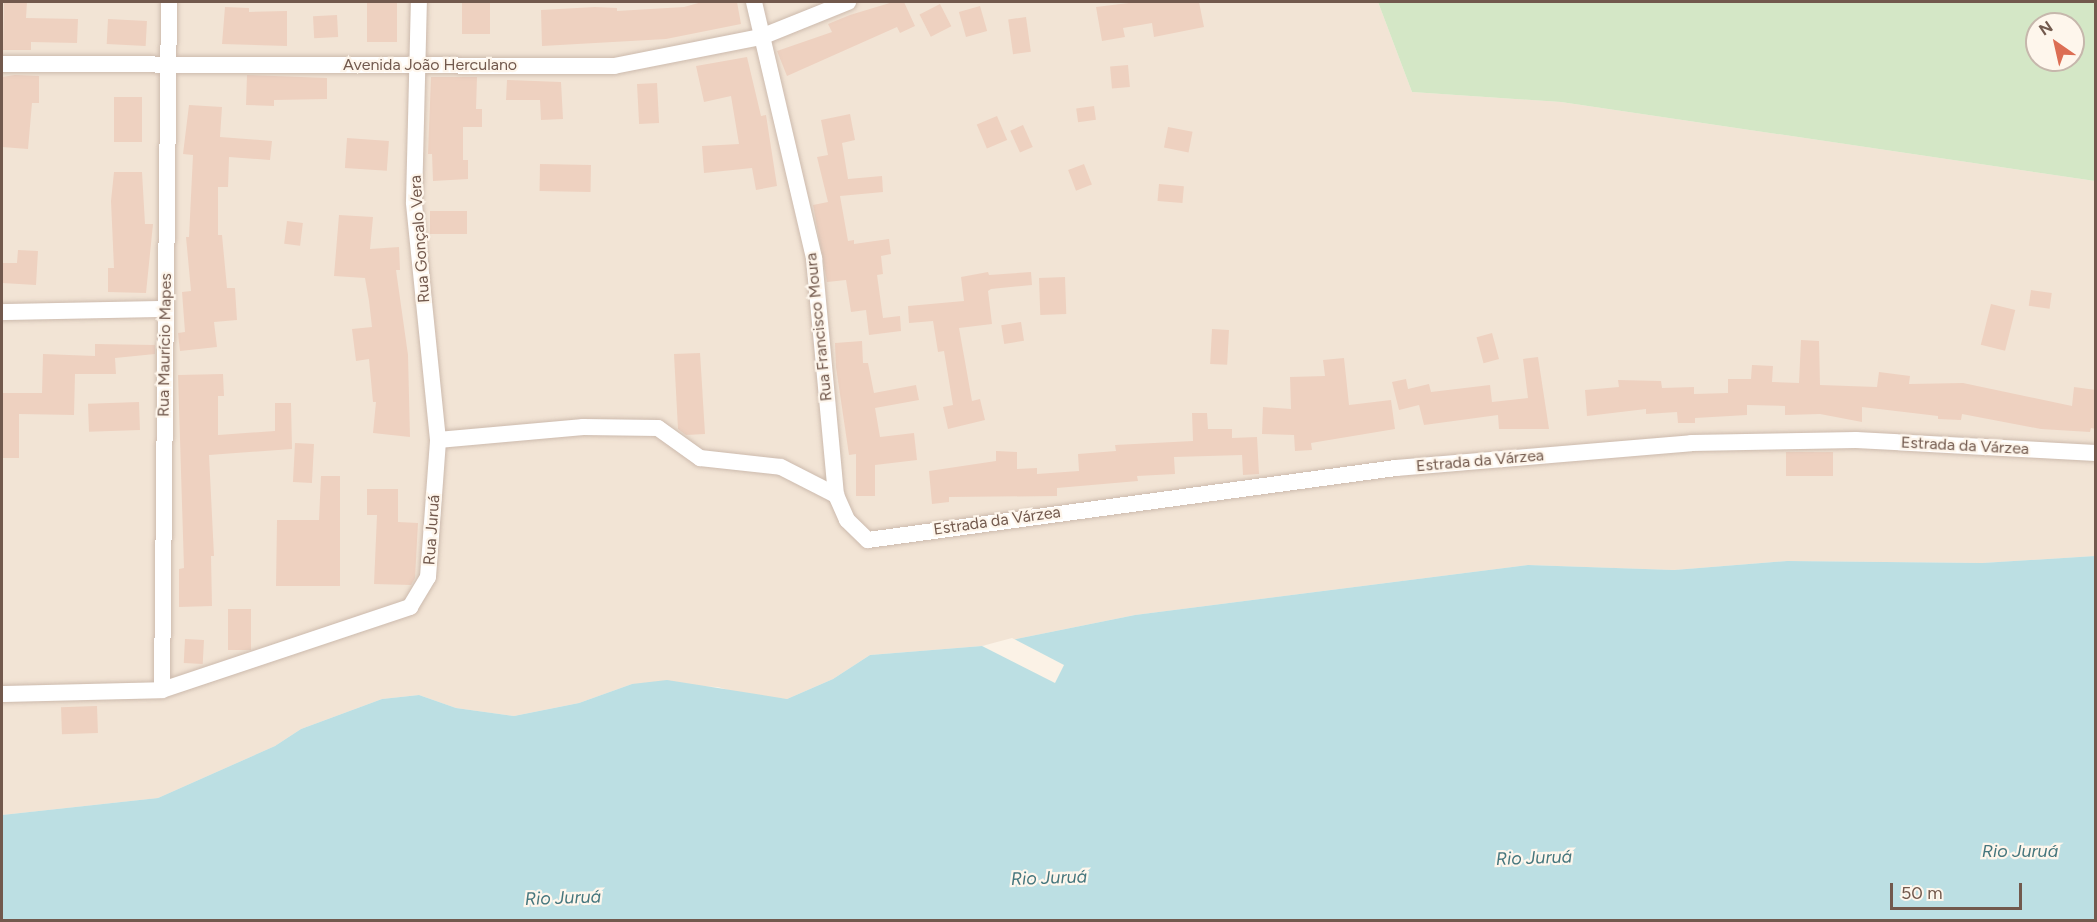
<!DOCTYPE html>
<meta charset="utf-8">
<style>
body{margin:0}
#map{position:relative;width:2097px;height:922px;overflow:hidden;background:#fbf2e6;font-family:Figtree,sans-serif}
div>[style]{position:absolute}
.residential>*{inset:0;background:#f2e4d5}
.green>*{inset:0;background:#d4e7c6}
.water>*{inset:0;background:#bcdfe3}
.pier>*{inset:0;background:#fbf2e6}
.building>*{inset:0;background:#eed1c0;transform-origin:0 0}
.roads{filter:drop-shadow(0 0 2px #ccbaad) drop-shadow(0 0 2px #ccbaad)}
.minor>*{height:16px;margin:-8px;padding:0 8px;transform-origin:8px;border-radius:8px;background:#fff}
span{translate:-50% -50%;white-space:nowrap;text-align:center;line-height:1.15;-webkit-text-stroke:4.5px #fef6ec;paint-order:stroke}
.street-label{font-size:16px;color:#72594d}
.water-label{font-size:18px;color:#45767d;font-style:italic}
.frame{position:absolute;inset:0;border:3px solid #72594d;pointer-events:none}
.north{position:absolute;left:2025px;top:12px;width:60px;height:60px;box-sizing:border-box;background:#fef6ec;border:2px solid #c6b7ac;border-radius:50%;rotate:326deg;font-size:16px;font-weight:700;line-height:24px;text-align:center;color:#72594d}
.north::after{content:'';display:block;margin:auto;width:21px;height:27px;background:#dc6e54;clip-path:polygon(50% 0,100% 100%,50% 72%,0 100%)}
.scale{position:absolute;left:1890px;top:883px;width:132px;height:27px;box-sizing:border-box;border:3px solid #72594d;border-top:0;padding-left:8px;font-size:18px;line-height:21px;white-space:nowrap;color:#72594d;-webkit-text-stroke:4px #fef6ec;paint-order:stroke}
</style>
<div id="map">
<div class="residential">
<i style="clip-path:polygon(2px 2px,1378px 2px,1412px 92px,1561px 102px,2095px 181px,2095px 556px,1982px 563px,1787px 561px,1674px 570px,1528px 565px,1135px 615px,982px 646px,870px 655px,833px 679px,787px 699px,749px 696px,718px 687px,632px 684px,579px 703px,514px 716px,456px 708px,419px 695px,382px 699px,301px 729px,275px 746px,158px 798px,2px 815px)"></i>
</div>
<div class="green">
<i style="clip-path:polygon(evenodd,1378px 2px,2095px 2px,2095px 181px,1561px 102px,1412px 92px,1378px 2px,2037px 24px,2073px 24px,2073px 60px,2037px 60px,2037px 24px)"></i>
</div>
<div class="water">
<i style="clip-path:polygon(2095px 556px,2095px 920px,2px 920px,2px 815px,158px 798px,275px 746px,301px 729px,382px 699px,419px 695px,456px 708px,514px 716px,579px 703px,632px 684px,667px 680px,787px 699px,833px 679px,870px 655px,982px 646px,1135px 615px,1528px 565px,1674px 570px,1787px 561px,1982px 563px)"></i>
</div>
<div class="pier">
<i style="clip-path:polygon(1012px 638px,1064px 665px,1055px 683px,982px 646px)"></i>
</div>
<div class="building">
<i style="clip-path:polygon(4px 2px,27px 2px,26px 18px,78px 19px,77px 43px,31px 42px,31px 50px,3px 50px)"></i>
<i style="left:367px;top:2px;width:30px;height:40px"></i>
<i style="left:462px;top:2px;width:28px;height:32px"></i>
<i style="clip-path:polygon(702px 2px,737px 2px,741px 24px,666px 39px,542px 46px,541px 10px,595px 7px,617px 8px,617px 11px,684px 7px)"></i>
<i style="clip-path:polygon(893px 2px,904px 2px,915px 26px,900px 33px,897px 27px,787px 76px,777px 51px,832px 32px,828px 24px,850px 15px)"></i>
<i style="clip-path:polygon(1137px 2px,1199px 2px,1204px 27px,1154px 37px,1152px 23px,1123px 28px,1125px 37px,1102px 41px,1096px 7px)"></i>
<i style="left:940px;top:4px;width:25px;height:23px;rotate:63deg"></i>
<i style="left:980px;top:6px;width:26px;height:22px;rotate:74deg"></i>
<i style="clip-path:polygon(225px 7px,249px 8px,249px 12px,287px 11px,287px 46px,222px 44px)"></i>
<i style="left:337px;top:15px;width:22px;height:24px;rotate:87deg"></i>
<i style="left:1026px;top:17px;width:35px;height:18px;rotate:82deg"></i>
<i style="left:108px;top:19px;width:39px;height:25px;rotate:3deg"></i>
<i style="clip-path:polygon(747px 57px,761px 116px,766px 115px,777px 186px,756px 190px,752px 168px,704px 173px,702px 146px,739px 144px,731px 96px,704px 102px,696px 66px)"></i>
<i style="left:1128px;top:65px;width:22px;height:18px;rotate:85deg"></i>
<i style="clip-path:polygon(15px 75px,39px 76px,39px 103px,32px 103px,28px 149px,2px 147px,2px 77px)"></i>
<i style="clip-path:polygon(247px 75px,327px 78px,327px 99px,274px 100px,274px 106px,246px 105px)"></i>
<i style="clip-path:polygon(431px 77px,477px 77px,476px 109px,482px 109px,482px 127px,463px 127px,463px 160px,468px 160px,468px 179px,433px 181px,432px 154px,428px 154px)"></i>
<i style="clip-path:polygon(507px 80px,561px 82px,563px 119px,541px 120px,540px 100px,506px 100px)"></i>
<i style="left:657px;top:83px;width:40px;height:20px;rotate:87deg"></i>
<i style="left:114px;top:97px;width:28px;height:45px"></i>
<i style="clip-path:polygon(189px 105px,222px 107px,220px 137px,272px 141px,270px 160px,229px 157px,228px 187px,218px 187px,218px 235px,222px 235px,227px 288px,235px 288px,237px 320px,214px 322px,217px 347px,180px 351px,178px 333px,185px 332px,182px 292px,191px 291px,186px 237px,189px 237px,193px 155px,183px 154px)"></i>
<i style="left:1094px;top:106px;width:14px;height:18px;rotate:82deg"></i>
<i style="clip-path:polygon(850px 114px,855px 140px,842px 143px,848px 179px,882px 176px,883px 192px,840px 196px,848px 241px,854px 240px,854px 244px,889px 239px,891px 254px,881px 256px,883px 274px,877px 275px,883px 318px,900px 316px,901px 331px,869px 335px,866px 310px,851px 312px,846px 280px,827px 282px,813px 205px,828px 202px,817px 157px,828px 155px,821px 120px)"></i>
<i style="left:997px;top:116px;width:26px;height:22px;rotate:67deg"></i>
<i style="left:1023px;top:125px;width:24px;height:14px;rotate:66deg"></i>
<i style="left:1168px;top:127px;width:25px;height:21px;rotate:11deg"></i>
<i style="left:347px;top:138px;width:42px;height:30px;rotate:4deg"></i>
<i style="left:540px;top:164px;width:51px;height:27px;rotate:1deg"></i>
<i style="left:1084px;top:164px;width:22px;height:17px;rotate:69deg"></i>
<i style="clip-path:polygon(114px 172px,142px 172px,145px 224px,153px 224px,146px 293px,108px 292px,108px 268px,114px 268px,111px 201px)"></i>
<i style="left:1159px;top:184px;width:25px;height:17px;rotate:5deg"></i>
<i style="left:430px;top:211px;width:37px;height:23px"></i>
<i style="clip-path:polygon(339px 215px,373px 217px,370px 249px,399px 247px,400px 270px,396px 270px,408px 355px,410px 437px,373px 433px,376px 402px,373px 402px,369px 359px,356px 361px,352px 329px,372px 327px,369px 301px,365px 278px,334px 276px)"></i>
<i style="left:287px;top:221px;width:16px;height:23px;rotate:7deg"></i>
<i style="clip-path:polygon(18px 250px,38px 251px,36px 285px,2px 283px,2px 263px,17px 263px)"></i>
<i style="clip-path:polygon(988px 272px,989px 275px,1031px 272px,1032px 285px,991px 289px,988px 291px,992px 324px,959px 328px,972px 401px,980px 399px,985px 420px,948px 429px,943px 407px,953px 405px,944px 351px,938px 352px,933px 321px,909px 323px,908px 306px,964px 301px,961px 277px)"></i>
<i style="left:1065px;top:277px;width:37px;height:26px;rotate:88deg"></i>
<i style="left:2031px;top:290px;width:21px;height:16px;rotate:8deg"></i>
<i style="left:1991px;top:304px;width:25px;height:42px;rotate:14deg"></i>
<i style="left:1021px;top:322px;width:19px;height:20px;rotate:81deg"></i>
<i style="left:1212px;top:329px;width:17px;height:35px;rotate:3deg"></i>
<i style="left:1492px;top:333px;width:27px;height:16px;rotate:75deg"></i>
<i style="clip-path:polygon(1801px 340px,1819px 341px,1820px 385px,1877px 387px,1879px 372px,1910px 376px,1909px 384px,1963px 383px,2072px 406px,2074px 387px,2096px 390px,2096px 429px,2091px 428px,2090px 432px,2041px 429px,1962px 414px,1961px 420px,1938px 419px,1938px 416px,1862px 407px,1862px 422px,1820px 414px,1785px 415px,1785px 406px,1747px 405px,1747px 415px,1695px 418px,1695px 423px,1678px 423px,1677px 412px,1646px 414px,1646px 409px,1587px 416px,1585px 390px,1619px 387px,1618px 380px,1661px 381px,1662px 388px,1694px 387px,1694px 394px,1728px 393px,1728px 379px,1751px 379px,1752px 365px,1773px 366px,1772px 382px,1799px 383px)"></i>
<i style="clip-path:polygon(862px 341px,863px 363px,868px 363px,874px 393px,916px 385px,919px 400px,875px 408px,880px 437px,914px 433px,917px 460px,875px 465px,875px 496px,856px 496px,856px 454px,849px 455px,836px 367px,835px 343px)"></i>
<i style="clip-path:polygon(95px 344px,155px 345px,155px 354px,115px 358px,116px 374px,75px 374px,74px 415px,19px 414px,19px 458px,2px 458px,2px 393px,42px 393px,43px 354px,95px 356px)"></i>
<i style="clip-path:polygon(700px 353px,705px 434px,686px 435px,678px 429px,674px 354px)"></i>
<i style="clip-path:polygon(1538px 357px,1549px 429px,1499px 429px,1498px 415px,1424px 425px,1419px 405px,1399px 410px,1392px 382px,1406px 379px,1408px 389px,1429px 384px,1431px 392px,1490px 385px,1492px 402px,1528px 398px,1523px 359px)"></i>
<i style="clip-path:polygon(1344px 358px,1349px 405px,1391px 400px,1395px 429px,1311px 443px,1312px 450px,1295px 451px,1294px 435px,1262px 434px,1263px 407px,1291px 409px,1290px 377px,1325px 376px,1323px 360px)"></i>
<i style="clip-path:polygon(223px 374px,224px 396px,218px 396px,218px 435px,275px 431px,275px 403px,291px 403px,292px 449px,209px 455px,214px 556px,211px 556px,212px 606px,179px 607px,179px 569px,184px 568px,178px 375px)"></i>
<i style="left:139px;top:402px;width:28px;height:51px;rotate:88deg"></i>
<i style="clip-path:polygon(1192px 413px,1207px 413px,1208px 429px,1232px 429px,1232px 438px,1257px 437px,1259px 474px,1243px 475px,1242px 455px,1174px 457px,1175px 474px,1137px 476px,1138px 481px,1057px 488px,1057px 496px,949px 497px,949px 502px,932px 504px,929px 471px,996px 461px,996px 451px,1017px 452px,1017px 469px,1037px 468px,1037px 474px,1079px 471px,1078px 454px,1116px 451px,1115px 445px,1193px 441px)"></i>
<i style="left:295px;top:443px;width:19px;height:39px;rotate:3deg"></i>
<i style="left:1786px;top:452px;width:47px;height:24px"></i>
<i style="clip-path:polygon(321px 476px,340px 476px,340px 586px,276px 586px,277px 520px,319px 520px)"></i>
<i style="clip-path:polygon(367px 489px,398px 489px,398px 522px,418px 523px,415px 578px,411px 585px,374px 584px,377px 515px,367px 515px)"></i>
<i style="left:228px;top:609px;width:23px;height:41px"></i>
<i style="left:185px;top:639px;width:19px;height:24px;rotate:3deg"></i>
<i style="left:97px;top:706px;width:27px;height:36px;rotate:88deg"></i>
</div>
<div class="roads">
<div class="minor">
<i style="left:754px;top:2px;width:263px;rotate:76.8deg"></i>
<i style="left:814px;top:258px;width:238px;rotate:84.7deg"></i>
<i style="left:836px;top:495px;width:27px;rotate:66deg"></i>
<i style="left:847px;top:520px;width:29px;rotate:44deg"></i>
<i style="left:868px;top:540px;width:533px;rotate:-7.77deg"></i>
<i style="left:1396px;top:468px;width:296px;rotate:-4.8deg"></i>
<i style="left:1691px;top:443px;width:165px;rotate:-1deg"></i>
<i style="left:1856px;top:440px;width:240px;rotate:3.1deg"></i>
<i style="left:2px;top:64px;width:612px;rotate:0.19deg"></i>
<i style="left:614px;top:66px;width:150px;rotate:-11.2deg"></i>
<i style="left:761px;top:37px;width:94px;rotate:-21.9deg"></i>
<i style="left:2px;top:312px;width:162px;rotate:-1.1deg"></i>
<i style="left:438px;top:440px;width:146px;rotate:-5.1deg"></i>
<i style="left:583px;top:427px;width:75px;rotate:0.8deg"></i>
<i style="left:658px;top:428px;width:52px;rotate:35.5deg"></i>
<i style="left:700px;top:458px;width:81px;rotate:6.3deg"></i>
<i style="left:781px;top:467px;width:62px;rotate:27deg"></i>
<i style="left:162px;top:690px;width:688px;rotate:-89.42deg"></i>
<i style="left:2px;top:694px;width:160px;rotate:-1.4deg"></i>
<i style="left:162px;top:690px;width:262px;rotate:-18.5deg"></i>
<i style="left:410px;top:607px;width:35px;rotate:-59deg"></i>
<i style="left:428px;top:577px;width:137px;rotate:-85.8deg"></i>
<i style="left:438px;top:440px;width:239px;rotate:-95.8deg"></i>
<i style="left:414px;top:202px;width:200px;rotate:-88.6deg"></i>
</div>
</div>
<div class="street-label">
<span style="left:430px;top:65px">Avenida João Herculano</span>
<span style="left:420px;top:239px;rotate:-94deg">Rua Gonçalo Vera</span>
<span style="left:819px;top:327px;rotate:-96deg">Rua Francisco Moura</span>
<span style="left:165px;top:345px;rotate:-89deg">Rua Maurício Mapes</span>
<span style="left:1965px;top:446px;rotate:3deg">Estrada da Várzea</span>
<span style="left:1480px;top:461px;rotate:-5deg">Estrada da Várzea</span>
<span style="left:997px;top:521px;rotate:-8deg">Estrada da Várzea</span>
<span style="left:432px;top:530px;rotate:-86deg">Rua Juruá</span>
</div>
<div class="water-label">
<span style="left:2020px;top:851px">Rio Juruá</span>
<span style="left:1534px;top:858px;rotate:-2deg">Rio Juruá</span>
<span style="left:1049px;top:878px;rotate:-2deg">Rio Juruá</span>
<span style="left:563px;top:898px;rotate:-2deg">Rio Juruá</span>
</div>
<div class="frame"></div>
<div class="north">N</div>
<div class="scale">50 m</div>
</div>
